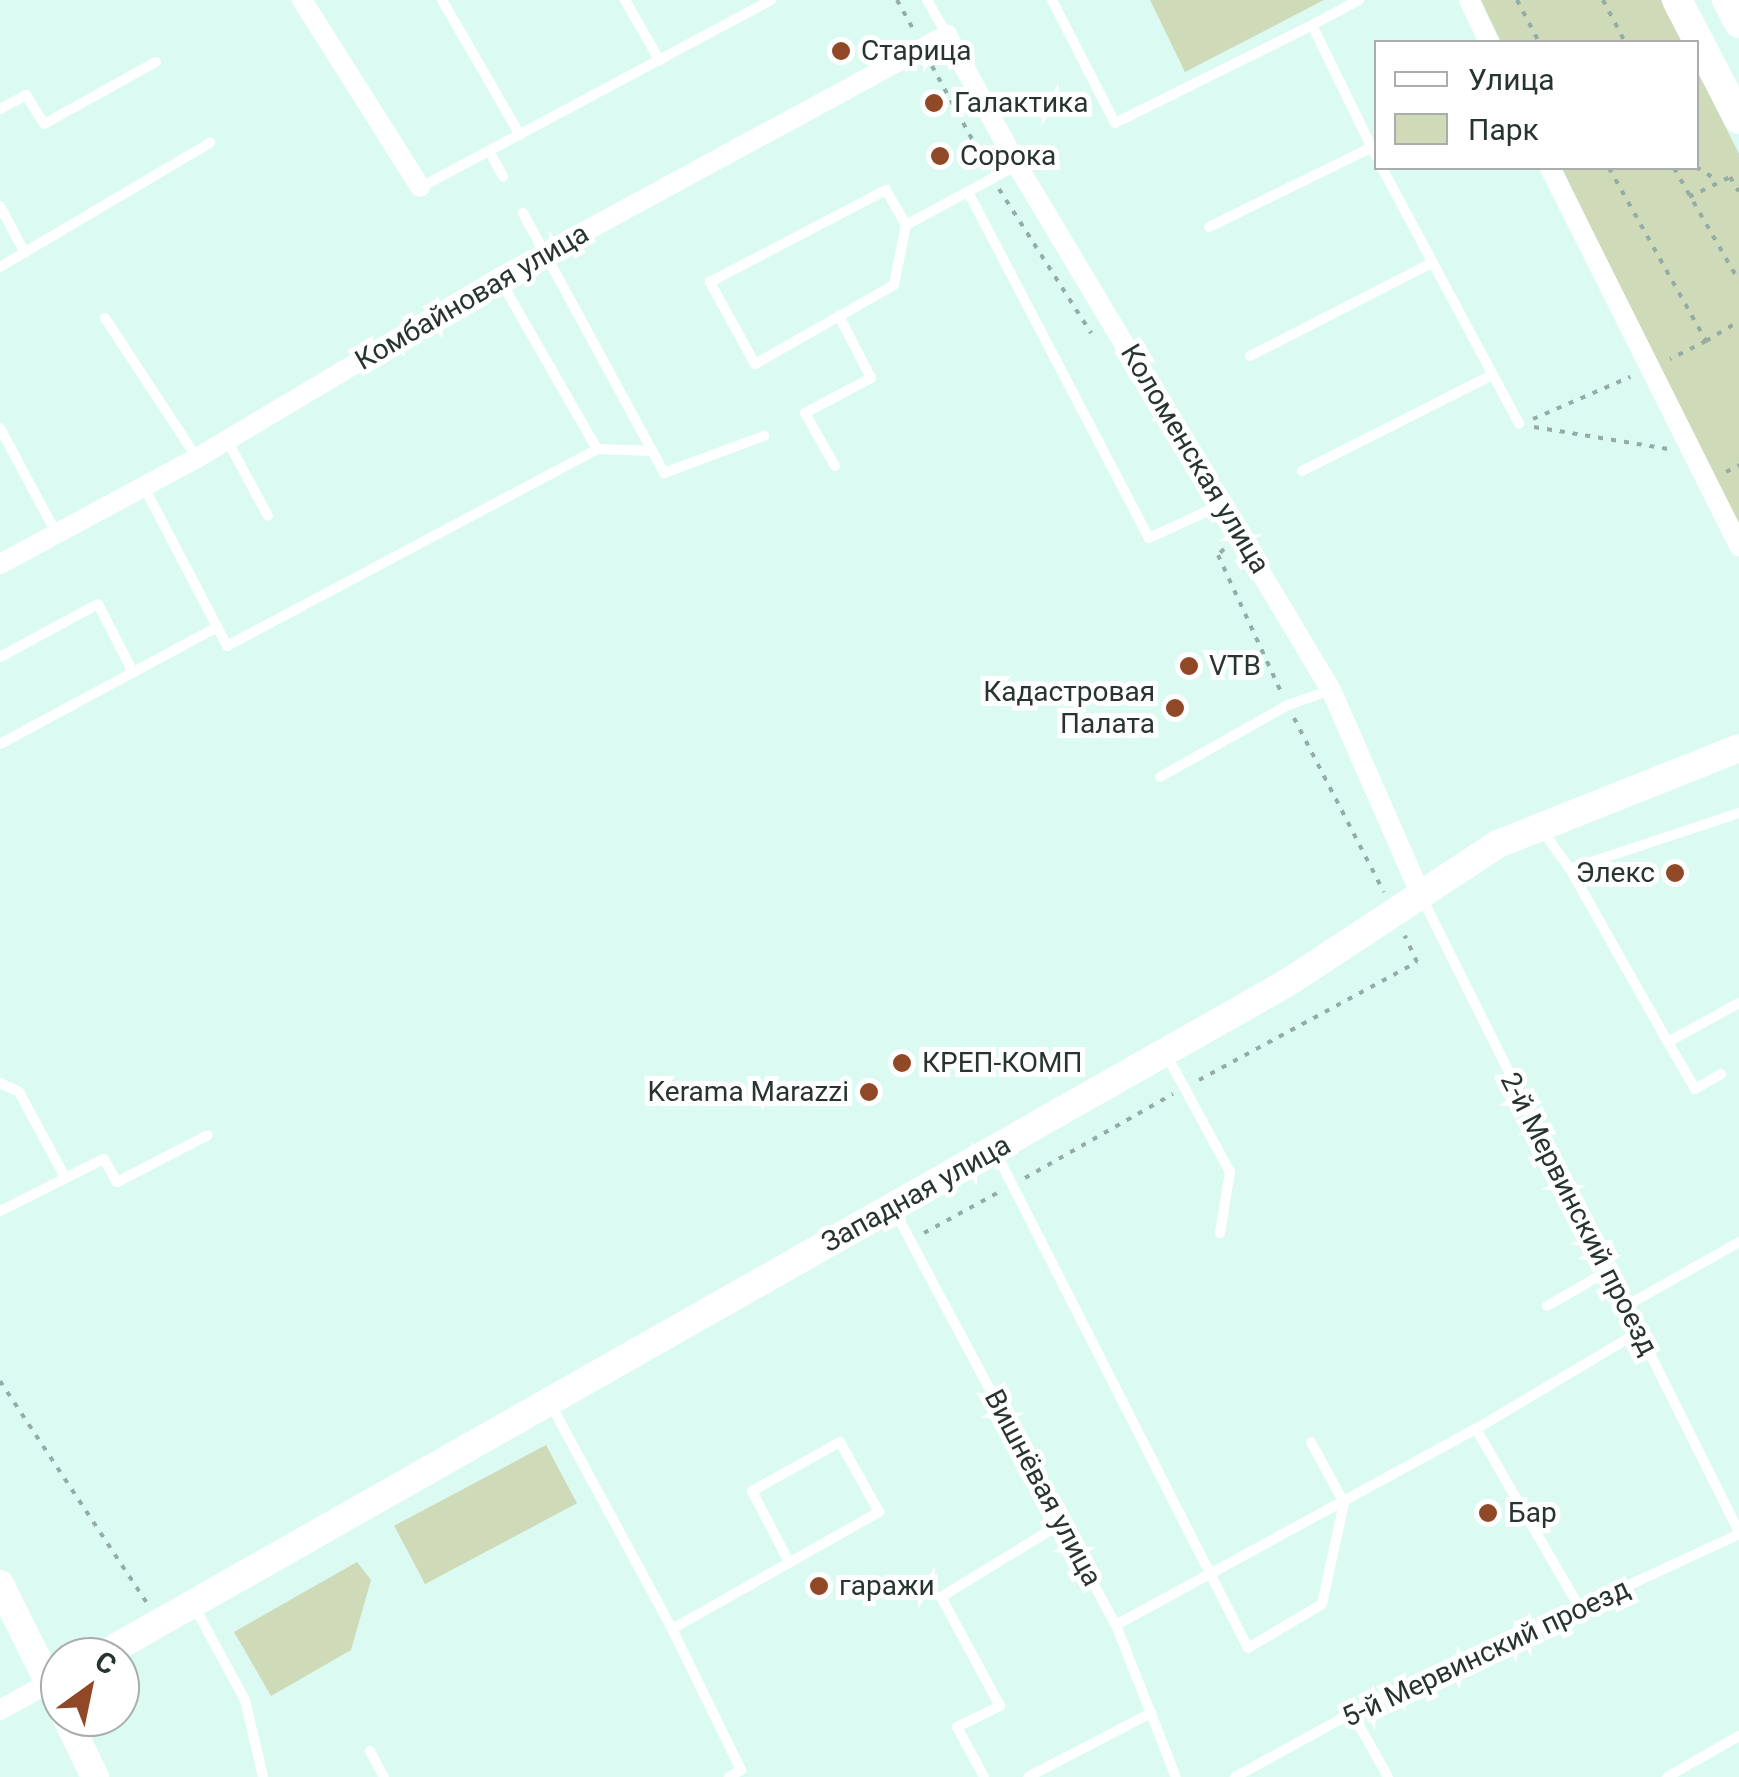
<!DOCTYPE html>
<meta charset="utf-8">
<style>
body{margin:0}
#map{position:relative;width:1739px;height:1777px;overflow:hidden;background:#dbfbf2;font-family:Roboto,sans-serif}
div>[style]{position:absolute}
.green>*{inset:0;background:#cfdab9;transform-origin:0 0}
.path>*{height:4px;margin-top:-2px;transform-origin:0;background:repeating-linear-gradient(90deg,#94aca5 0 5px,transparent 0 13px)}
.lane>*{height:10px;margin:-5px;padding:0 5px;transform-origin:5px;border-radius:5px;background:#fff}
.street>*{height:20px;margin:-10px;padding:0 10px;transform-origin:10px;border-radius:10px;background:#fff}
.secondary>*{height:28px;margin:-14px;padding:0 14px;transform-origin:14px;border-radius:14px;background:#fff}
.primary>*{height:30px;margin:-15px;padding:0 15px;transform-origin:15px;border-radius:15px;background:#fff}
.dots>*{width:28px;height:28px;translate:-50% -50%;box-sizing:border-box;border:5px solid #fff;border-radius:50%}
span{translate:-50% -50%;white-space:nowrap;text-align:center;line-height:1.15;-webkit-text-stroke:10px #fff;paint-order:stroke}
.poi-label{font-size:28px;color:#273430}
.left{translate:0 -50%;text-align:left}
.right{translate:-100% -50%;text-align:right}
.street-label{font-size:28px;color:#273430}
.legend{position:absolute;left:1374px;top:40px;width:325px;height:130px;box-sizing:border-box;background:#fff;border:2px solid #a9aeac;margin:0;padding:12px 18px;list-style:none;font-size:30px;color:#273430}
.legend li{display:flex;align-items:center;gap:20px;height:50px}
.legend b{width:50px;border:2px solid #a9aeac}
.north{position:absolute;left:40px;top:1637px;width:100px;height:100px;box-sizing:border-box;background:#fff;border:2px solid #a9aeac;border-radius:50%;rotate:33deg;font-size:28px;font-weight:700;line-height:40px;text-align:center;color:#273430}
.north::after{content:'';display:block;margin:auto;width:35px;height:45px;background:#904827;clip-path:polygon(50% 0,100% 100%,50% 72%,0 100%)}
</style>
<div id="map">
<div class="green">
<i style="clip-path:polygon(1150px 0,1324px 0,1185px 72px)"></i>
<i style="clip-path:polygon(1481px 0,1661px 0,1682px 42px,1501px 42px)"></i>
<i style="clip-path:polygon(1697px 70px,1739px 154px,1739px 530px,1562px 168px,1696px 168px)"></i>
<i style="left:546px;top:1445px;width:66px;height:172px;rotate:62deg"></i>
<i style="clip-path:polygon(357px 1562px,371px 1580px,351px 1650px,271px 1696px,234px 1632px)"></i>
</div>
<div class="path">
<i style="left:897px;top:0;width:35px;rotate:61deg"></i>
<i style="left:1517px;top:0;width:47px;rotate:62.4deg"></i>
<i style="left:1603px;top:0;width:47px;rotate:62.4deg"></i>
<i style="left:932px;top:66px;width:111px;rotate:61.3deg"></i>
<i style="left:1696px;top:167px;width:26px;rotate:32deg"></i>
<i style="left:1609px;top:168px;width:198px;rotate:60.7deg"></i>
<i style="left:1706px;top:341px;width:40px;rotate:153.4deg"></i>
<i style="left:1674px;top:168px;width:130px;rotate:60.1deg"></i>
<i style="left:999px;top:189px;width:171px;rotate:57.4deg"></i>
<i style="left:1689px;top:197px;width:46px;rotate:-26deg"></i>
<i style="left:1730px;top:177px;width:17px;rotate:59deg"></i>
<i style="left:1706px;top:341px;width:39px;rotate:-31deg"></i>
<i style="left:1533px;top:419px;width:106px;rotate:-23.4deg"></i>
<i style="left:1534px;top:427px;width:136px;rotate:9.3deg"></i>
<i style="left:1726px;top:472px;width:15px;rotate:-28deg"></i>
<i style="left:1224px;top:549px;width:8px;rotate:135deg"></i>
<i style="left:1218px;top:555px;width:151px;rotate:65.3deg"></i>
<i style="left:1294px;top:718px;width:196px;rotate:62.7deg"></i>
<i style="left:1199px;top:1080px;width:248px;rotate:-28.4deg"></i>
<i style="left:1417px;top:962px;width:29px;rotate:-115deg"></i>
<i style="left:1025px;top:1178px;width:170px;rotate:-29.6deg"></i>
<i style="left:924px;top:1233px;width:85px;rotate:-28.7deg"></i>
<i style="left:0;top:1381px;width:265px;rotate:56.5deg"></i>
</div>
<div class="lane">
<i style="left:442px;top:0;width:156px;rotate:60deg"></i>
<i style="left:625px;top:0;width:70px;rotate:60.2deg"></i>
<i style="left:927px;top:0;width:40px;rotate:60.3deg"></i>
<i style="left:1052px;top:0;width:138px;rotate:62.9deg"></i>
<i style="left:1115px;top:123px;width:220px;rotate:-26.4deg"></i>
<i style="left:1359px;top:0;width:53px;rotate:152deg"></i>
<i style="left:1312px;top:25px;width:146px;rotate:64deg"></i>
<i style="left:0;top:109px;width:30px;rotate:-28deg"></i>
<i style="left:26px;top:95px;width:34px;rotate:58deg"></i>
<i style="left:44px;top:124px;width:128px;rotate:-29deg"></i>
<i style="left:489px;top:151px;width:29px;rotate:61deg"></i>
<i style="left:1382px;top:168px;width:290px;rotate:61.8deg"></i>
<i style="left:421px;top:187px;width:397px;rotate:-28.1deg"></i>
<i style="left:886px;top:190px;width:40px;rotate:60.3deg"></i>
<i style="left:906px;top:225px;width:61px;rotate:101.3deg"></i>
<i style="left:894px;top:285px;width:160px;rotate:150.4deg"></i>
<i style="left:755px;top:364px;width:94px;rotate:-118.8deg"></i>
<i style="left:710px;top:282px;width:199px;rotate:-27.6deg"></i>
<i style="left:968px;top:192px;width:390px;rotate:62.4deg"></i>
<i style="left:1149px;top:538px;width:81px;rotate:-24.7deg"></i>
<i style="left:0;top:206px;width:53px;rotate:62deg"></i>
<i style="left:523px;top:213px;width:296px;rotate:61.5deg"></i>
<i style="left:664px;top:473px;width:107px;rotate:-20.3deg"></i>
<i style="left:906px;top:225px;width:126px;rotate:-28.4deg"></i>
<i style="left:1209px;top:227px;width:182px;rotate:-26.1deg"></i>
<i style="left:0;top:267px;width:244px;rotate:-30.6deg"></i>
<i style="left:105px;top:318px;width:168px;rotate:56.7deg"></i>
<i style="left:1250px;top:356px;width:204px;rotate:-27.1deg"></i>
<i style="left:0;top:428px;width:119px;rotate:61.9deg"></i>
<i style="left:227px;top:440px;width:86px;rotate:61.7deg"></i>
<i style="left:597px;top:449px;width:55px;rotate:2.1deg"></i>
<i style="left:835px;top:466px;width:61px;rotate:-119.5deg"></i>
<i style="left:805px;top:413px;width:75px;rotate:-27.9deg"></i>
<i style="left:871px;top:378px;width:70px;rotate:-117.3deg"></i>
<i style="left:1302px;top:471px;width:213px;rotate:-26.8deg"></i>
<i style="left:144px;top:487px;width:179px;rotate:62.4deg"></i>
<i style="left:227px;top:646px;width:419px;rotate:-28deg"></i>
<i style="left:597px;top:449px;width:197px;rotate:-119.8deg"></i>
<i style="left:0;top:657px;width:111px;rotate:-28.4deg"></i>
<i style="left:98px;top:604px;width:76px;rotate:62.8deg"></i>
<i style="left:0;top:744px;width:247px;rotate:-28.3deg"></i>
<i style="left:1160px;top:777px;width:147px;rotate:-29.4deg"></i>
<i style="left:1288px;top:705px;width:46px;rotate:-19.2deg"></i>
<i style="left:1739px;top:813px;width:178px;rotate:161.7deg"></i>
<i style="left:1570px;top:869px;width:199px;rotate:60.5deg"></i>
<i style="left:1668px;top:1042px;width:81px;rotate:-28.8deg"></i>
<i style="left:1541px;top:829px;width:49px;rotate:54.1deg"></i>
<i style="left:1421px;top:896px;width:711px;rotate:63.43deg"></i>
<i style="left:1668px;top:1042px;width:54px;rotate:60.1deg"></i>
<i style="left:1695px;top:1089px;width:30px;rotate:-30deg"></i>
<i style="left:1167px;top:1056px;width:132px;rotate:61.5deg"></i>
<i style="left:1230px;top:1172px;width:62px;rotate:99.3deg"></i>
<i style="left:0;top:1083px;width:21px;rotate:25deg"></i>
<i style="left:19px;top:1092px;width:97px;rotate:61.6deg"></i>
<i style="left:996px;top:1153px;width:555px;rotate:63.02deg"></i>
<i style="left:1248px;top:1648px;width:86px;rotate:-30.7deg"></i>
<i style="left:1322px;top:1604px;width:103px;rotate:-77.7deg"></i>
<i style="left:1344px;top:1503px;width:69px;rotate:-118.4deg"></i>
<i style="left:894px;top:1210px;width:471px;rotate:61.9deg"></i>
<i style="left:1116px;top:1625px;width:163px;rotate:68.5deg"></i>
<i style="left:0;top:1211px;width:116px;rotate:-26.6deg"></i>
<i style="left:104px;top:1159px;width:26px;rotate:61deg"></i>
<i style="left:117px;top:1182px;width:102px;rotate:-27.3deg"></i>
<i style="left:1547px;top:1306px;width:70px;rotate:-29.8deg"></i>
<i style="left:1626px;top:1306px;width:130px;rotate:-29.5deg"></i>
<i style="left:551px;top:1405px;width:255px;rotate:61.6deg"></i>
<i style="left:672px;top:1629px;width:238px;rotate:-29.5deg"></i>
<i style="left:879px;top:1512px;width:80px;rotate:-119.1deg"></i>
<i style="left:840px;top:1442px;width:101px;rotate:150.9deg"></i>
<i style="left:752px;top:1491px;width:80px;rotate:62.5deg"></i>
<i style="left:1476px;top:1429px;width:209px;rotate:59.9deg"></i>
<i style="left:193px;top:1604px;width:109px;rotate:61.6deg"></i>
<i style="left:245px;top:1700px;width:79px;rotate:76.8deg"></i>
<i style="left:1116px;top:1625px;width:410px;rotate:-28.6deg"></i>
<i style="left:1476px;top:1429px;width:190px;rotate:-30.8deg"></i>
<i style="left:672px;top:1629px;width:157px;rotate:63.9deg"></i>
<i style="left:741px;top:1770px;width:14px;rotate:150deg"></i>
<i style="left:1352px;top:1713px;width:73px;rotate:60.6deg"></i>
<i style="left:370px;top:1751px;width:30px;rotate:62deg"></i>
<i style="left:984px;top:1777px;width:57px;rotate:-118.4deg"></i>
<i style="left:957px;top:1727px;width:48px;rotate:-26deg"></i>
<i style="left:1000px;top:1706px;width:124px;rotate:-118.4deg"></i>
<i style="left:941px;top:1597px;width:142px;rotate:-31.4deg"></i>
<i style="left:1028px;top:1777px;width:139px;rotate:-27.5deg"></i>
<i style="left:1235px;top:1777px;width:133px;rotate:-28.7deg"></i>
<i style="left:1352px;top:1713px;width:426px;rotate:-24.8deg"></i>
<i style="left:1667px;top:1777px;width:83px;rotate:-29.7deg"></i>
</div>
<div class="street">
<i style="left:302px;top:0;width:221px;rotate:57.7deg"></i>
<i style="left:1469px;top:0;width:47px;rotate:64.5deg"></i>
<i style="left:1550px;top:168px;width:423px;rotate:63.4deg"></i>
<i style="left:0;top:564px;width:224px;rotate:-28.3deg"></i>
<i style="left:197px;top:458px;width:352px;rotate:-30.8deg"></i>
<i style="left:499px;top:278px;width:510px;rotate:-28.48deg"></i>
<i style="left:947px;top:35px;width:148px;rotate:61.7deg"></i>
<i style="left:1017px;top:165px;width:612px;rotate:59.12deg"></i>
<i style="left:1331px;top:690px;width:224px;rotate:66.3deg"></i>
<i style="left:0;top:1710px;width:56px;rotate:-28.9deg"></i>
</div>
<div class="secondary">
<i style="left:0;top:1584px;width:135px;rotate:63.6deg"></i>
<i style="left:99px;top:1657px;width:1366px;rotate:-29.57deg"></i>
<i style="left:1287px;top:983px;width:253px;rotate:-33.4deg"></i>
<i style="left:1498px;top:844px;width:259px;rotate:-21.7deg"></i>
<i style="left:66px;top:1717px;width:67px;rotate:64.2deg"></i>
</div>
<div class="primary">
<i style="left:1677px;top:0;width:134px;rotate:62.5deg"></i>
<i style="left:1727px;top:0;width:26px;rotate:62deg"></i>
</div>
<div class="dots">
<i style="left:841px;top:51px;background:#904827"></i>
<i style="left:934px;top:103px;background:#904827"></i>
<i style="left:940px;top:156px;background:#904827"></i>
<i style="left:1189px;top:666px;background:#904827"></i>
<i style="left:1175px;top:708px;background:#904827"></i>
<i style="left:1675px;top:873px;background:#904827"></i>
<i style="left:902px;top:1063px;background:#904827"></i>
<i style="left:869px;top:1092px;background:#904827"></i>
<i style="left:1488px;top:1513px;background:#904827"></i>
<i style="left:819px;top:1586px;background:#904827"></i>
</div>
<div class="poi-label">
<span class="left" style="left:861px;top:51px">Старица</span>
<span class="left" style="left:954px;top:103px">Галактика</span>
<span class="left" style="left:960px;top:156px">Сорока</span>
<span class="left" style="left:1209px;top:666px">VTB</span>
<span class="right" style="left:1155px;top:708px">Кадастровая<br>Палата</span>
<span class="right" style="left:1655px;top:873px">Элекс</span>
<span class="left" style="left:922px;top:1063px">КРЕП-КОМП</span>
<span class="right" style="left:849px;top:1092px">Kerama Marazzi</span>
<span class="left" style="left:1508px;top:1513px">Бар</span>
<span class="left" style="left:839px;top:1586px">гаражи</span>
</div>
<div class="street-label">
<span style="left:472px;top:297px;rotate:-30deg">Комбайновая улица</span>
<span style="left:1195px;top:459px;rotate:59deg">Коломенская улица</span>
<span style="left:916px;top:1194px;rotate:-29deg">Западная улица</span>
<span style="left:1579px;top:1214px;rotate:63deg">2-й Мервинский проезд</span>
<span style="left:1043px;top:1488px;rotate:62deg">Вишнёвая улица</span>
<span style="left:1486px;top:1653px;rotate:-25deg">5-й Мервинский проезд</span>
</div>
<ul class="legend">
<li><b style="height:12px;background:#fff"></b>Улица</li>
<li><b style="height:28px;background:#cfdab9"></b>Парк</li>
</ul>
<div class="north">С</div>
</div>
